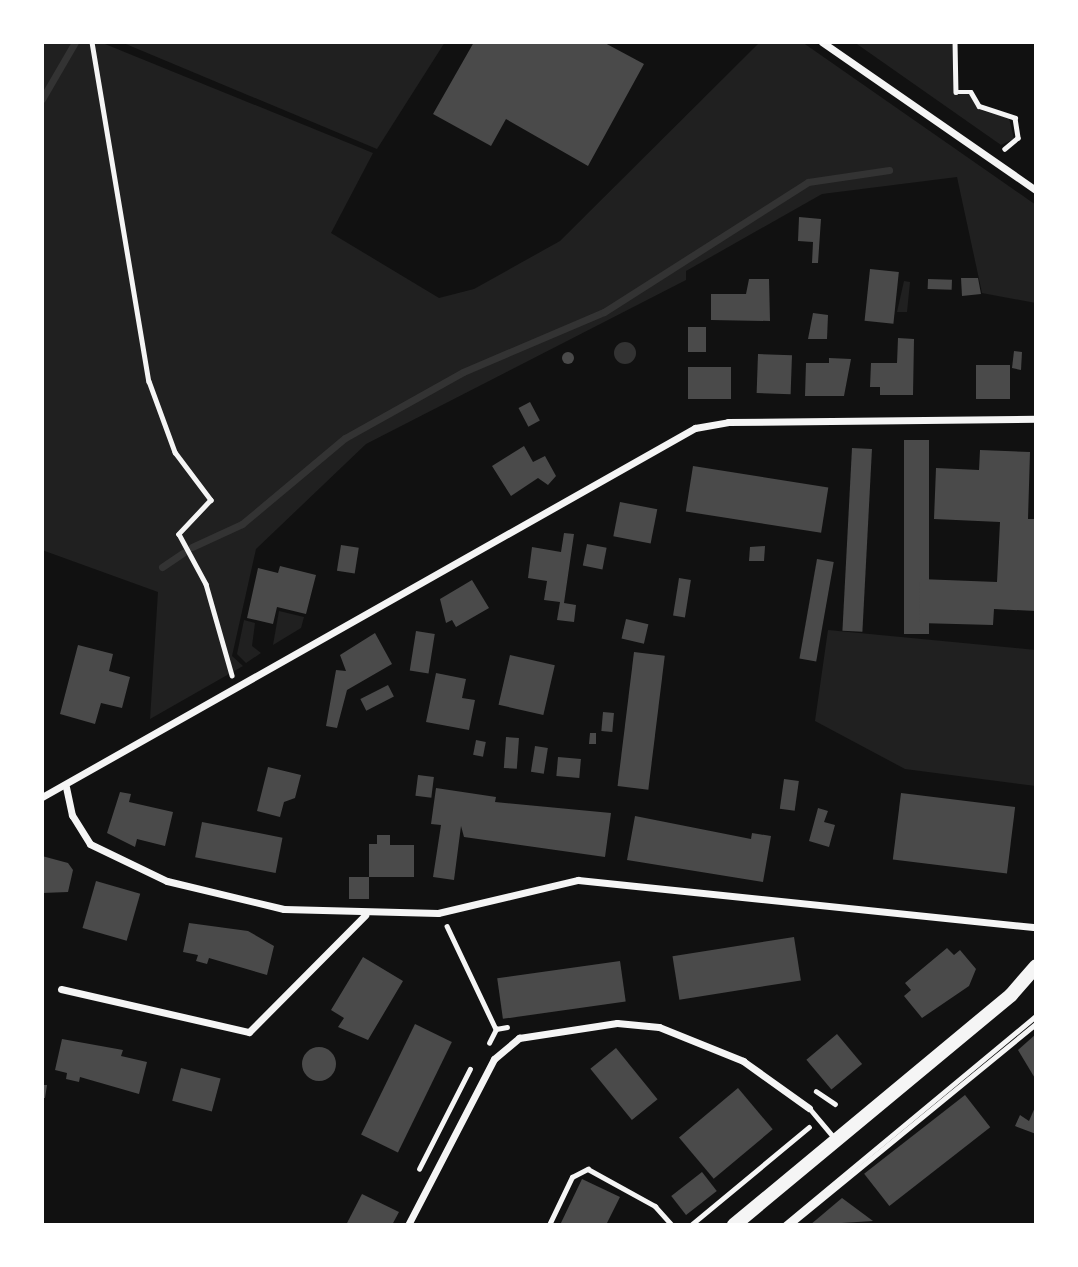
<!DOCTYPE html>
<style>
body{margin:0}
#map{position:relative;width:1078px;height:1267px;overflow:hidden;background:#111;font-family:"PT Sans Narrow",sans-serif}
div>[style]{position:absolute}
.green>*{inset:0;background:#202020}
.water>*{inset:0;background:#333}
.round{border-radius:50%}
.stream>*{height:7px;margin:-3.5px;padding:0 3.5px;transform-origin:3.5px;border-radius:3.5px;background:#333}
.building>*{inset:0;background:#4a4a4a;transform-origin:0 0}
.path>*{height:4.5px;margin:-2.25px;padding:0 2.25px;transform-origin:2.25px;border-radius:2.25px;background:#f5f5f5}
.service>*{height:5px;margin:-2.5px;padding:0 2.5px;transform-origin:2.5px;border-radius:2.5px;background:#f5f5f5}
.minor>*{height:7px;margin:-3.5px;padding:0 3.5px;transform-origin:3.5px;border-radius:3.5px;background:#f5f5f5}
.secondary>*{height:14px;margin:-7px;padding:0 7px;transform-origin:7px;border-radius:7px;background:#f5f5f5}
span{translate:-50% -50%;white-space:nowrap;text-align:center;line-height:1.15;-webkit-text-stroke:5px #fff;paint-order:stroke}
.frame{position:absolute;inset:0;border:44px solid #fff;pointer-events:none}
</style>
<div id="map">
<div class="green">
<i style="clip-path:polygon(42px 42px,100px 42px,373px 153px,331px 233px,439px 298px,474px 289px,560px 241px,760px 42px,802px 42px,1036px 205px,1036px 303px,982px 293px,957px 177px,822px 194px,686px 271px,686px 280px,366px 444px,256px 549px,232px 656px,243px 666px,150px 719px,158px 592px,42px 550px)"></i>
<i style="clip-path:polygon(121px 42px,445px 42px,377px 149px)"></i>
<i style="clip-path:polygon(854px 42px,952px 42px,954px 94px,970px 93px,983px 111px,1009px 118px,1014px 139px,1001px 145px)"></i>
<i style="clip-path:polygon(904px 281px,910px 282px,907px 312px,897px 312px)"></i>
<i style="clip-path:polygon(279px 611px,304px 617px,301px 628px,273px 645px)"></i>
<i style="clip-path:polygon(244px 620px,255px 623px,252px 646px,261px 653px,246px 663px,237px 654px)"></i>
<i style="clip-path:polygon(828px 630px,1036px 650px,1036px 786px,905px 769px,815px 721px)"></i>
</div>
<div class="water">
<i class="round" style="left:614px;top:342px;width:22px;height:22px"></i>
</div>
<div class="stream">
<i style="left:42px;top:99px;width:66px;rotate:-59.9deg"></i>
<i style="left:192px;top:547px;width:55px;rotate:-24.7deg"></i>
<i style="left:242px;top:524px;width:134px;rotate:-39.9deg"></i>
<i style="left:345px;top:438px;width:135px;rotate:-29.2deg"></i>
<i style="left:463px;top:372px;width:153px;rotate:-23.1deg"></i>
<i style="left:604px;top:312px;width:242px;rotate:-32.5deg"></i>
<i style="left:808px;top:182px;width:82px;rotate:-8.4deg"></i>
<i style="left:162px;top:567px;width:25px;rotate:-34deg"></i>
</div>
<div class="building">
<i style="clip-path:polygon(474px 42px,603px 42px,644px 64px,588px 166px,506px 119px,491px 146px,433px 114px)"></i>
<i style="clip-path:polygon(799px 217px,821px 219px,818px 263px,812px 263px,813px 242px,798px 241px)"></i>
<i style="left:870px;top:269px;width:29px;height:52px;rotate:6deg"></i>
<i style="clip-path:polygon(961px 278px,978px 278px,981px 294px,962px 296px)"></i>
<i style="clip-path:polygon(749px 279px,769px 279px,770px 321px,711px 320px,711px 294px,746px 294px)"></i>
<i style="left:928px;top:279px;width:24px;height:10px;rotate:2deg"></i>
<i style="clip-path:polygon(813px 313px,828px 315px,827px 339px,808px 339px)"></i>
<i style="left:688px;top:327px;width:18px;height:25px"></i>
<i style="clip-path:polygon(898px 338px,914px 339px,913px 395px,880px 395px,880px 387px,870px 387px,871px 363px,897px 363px)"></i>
<i style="clip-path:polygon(1014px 351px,1022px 352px,1021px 370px,1012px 368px)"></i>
<i class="round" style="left:562px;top:352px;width:12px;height:12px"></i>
<i style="left:758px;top:354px;width:34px;height:39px;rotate:2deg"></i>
<i style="clip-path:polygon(829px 358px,851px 359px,844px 396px,805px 396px,806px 363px,829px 363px)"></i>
<i style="left:976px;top:365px;width:34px;height:34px"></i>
<i style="left:688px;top:367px;width:43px;height:32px"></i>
<i style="left:530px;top:402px;width:21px;height:13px;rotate:62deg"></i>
<i style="left:904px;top:440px;width:25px;height:194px"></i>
<i style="clip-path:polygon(524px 446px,533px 462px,545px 456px,556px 476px,548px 485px,538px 478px,511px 496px,492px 466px)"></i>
<i style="left:852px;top:448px;width:20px;height:183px;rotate:3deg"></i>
<i style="clip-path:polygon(980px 450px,1030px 452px,1028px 519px,1036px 519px,1036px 611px,994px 609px,993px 625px,919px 623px,920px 579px,997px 582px,1000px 522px,934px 519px,936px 468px,979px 470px)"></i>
<i style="left:693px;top:466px;width:137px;height:46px;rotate:9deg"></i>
<i style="left:620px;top:502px;width:38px;height:35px;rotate:11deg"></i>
<i style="clip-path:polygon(564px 533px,574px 534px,564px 603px,576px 605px,574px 622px,557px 620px,560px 602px,544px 600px,547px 581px,528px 578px,532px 547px,561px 552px)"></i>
<i style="left:587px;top:544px;width:20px;height:22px;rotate:11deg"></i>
<i style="left:341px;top:545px;width:18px;height:26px;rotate:9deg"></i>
<i style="clip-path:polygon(765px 546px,764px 561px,749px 561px,750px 547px)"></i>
<i style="left:817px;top:559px;width:17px;height:101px;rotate:10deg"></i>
<i style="clip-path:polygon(280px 566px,316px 575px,306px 614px,277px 607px,273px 624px,247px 618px,258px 568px,278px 573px)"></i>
<i style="left:679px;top:578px;width:12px;height:38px;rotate:9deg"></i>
<i style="clip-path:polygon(472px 580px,489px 608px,456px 627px,452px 620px,446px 623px,440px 599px)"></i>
<i style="left:626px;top:619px;width:23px;height:20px;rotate:13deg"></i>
<i style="left:416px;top:631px;width:19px;height:40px;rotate:9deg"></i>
<i style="clip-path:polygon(375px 633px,392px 664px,347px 690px,337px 728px,326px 726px,336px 670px,346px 671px,340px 655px)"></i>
<i style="clip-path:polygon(78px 645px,113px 654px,109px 671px,130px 677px,122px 708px,101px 703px,95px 724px,60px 714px)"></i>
<i style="left:634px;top:652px;width:31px;height:135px;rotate:7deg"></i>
<i style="left:510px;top:655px;width:46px;height:51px;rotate:13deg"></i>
<i style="clip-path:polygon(436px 673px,466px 679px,462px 698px,475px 700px,469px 730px,426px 722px)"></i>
<i style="left:388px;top:685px;width:13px;height:31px;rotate:63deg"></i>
<i style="left:603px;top:712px;width:11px;height:19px;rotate:5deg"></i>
<i style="clip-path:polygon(590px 733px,596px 733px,596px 744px,589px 744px)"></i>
<i style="left:506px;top:737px;width:13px;height:31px;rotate:4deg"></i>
<i style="left:476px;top:740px;width:10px;height:15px;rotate:11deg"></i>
<i style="left:535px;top:746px;width:13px;height:26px;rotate:9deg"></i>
<i style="left:558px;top:757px;width:23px;height:19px;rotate:5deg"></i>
<i style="clip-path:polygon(268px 767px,301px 775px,295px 798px,284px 802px,280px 817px,257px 811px)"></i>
<i style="left:418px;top:775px;width:16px;height:21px;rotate:7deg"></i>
<i style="left:784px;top:779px;width:15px;height:30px;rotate:8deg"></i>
<i style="clip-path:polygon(436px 788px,496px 797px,495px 802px,611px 813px,605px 857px,464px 837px,461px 826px,454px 880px,433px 877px,441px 825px,431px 824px)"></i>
<i style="clip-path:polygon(120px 792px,131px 794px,129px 802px,173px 812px,165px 846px,137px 839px,135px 847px,107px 833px)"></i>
<i style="left:901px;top:793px;width:115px;height:67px;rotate:7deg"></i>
<i style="clip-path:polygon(818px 808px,828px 811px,824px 822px,835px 825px,829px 847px,809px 841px)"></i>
<i style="clip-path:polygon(635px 816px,751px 839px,752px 833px,771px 836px,763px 882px,627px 860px)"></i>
<i style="left:202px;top:822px;width:82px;height:36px;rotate:11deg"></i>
<i style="clip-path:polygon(377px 835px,390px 835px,390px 845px,414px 845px,414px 877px,369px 877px,369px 844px,377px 844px)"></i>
<i style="clip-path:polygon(42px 856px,68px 863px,73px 870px,68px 892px,42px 893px)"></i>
<i style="left:349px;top:877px;width:20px;height:22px"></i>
<i style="left:96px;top:881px;width:46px;height:49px;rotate:16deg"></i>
<i style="clip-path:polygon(189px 923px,248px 931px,274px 946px,267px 975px,209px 958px,207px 964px,196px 961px,198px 955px,183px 952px)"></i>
<i style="left:794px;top:937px;width:44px;height:123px;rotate:81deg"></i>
<i style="clip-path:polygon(947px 948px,954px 955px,960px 950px,976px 969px,969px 986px,922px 1018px,904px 996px,911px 990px,905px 983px)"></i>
<i style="clip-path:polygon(363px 957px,403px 981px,368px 1040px,338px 1027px,344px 1018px,331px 1010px)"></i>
<i style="left:620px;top:961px;width:41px;height:124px;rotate:82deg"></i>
<i style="left:415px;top:1024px;width:41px;height:123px;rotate:26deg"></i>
<i style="left:837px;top:1034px;width:39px;height:40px;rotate:50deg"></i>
<i style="clip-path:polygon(1036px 1034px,1036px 1080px,1018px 1050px)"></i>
<i style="clip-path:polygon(62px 1039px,123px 1050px,121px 1056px,147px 1062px,139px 1094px,80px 1077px,79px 1082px,66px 1079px,67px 1073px,55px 1070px)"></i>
<i class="round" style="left:302px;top:1047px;width:34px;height:34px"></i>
<i style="left:616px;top:1048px;width:66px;height:33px;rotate:51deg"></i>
<i style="left:181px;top:1068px;width:41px;height:34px;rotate:15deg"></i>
<i style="clip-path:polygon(42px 1085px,47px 1085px,45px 1098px,42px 1098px)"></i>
<i style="left:738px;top:1088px;width:54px;height:77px;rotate:50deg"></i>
<i style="left:965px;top:1095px;width:41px;height:128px;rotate:52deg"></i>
<i style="clip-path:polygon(1036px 1105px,1036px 1134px,1015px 1126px,1020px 1115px,1029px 1121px)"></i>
<i style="left:702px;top:1172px;width:24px;height:39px;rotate:52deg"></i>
<i style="clip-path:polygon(582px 1179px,620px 1197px,606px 1225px,560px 1225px)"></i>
<i style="clip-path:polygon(362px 1194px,399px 1212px,392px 1225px,346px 1225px)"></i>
<i style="clip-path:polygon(842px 1198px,873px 1221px,810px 1225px)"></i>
</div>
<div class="path">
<i style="left:92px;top:42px;width:344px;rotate:80.5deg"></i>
<i style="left:149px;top:381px;width:76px;rotate:69.9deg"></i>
<i style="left:175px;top:452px;width:60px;rotate:53.1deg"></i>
<i style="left:211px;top:500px;width:47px;rotate:133.3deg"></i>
<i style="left:179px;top:534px;width:57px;rotate:61.6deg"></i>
<i style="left:206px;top:584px;width:95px;rotate:74.1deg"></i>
<i style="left:955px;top:42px;width:50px;rotate:88.9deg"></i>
<i style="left:956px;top:92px;width:15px"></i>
<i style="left:971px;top:92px;width:16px;rotate:60deg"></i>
<i style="left:979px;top:106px;width:38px;rotate:18deg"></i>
<i style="left:1015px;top:118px;width:20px;rotate:81deg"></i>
<i style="left:1018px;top:138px;width:17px;rotate:140deg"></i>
<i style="left:447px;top:926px;width:114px;rotate:64.6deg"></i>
<i style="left:489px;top:1043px;width:16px;rotate:-63deg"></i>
<i style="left:496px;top:1029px;width:11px;rotate:-10deg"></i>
<i style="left:816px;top:1091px;width:23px;rotate:34deg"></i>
<i style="left:419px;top:1169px;width:112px;rotate:-63deg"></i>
<i style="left:549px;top:1225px;width:53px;rotate:-64.4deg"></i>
<i style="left:572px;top:1177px;width:18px;rotate:-27deg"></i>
<i style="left:588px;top:1169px;width:77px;rotate:28.9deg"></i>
<i style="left:655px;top:1206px;width:25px;rotate:48deg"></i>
<i style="left:691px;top:1225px;width:153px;rotate:-39.7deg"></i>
<i style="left:784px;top:1225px;width:327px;rotate:-39.7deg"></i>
<i style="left:790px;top:1225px;width:318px;rotate:-39.3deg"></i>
</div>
<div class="service">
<i style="left:809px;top:1108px;width:40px;rotate:50deg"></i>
</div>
<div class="minor">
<i style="left:822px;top:42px;width:260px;rotate:34.7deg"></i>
<i style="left:66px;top:787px;width:29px;rotate:78deg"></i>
<i style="left:72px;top:815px;width:34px;rotate:58deg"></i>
<i style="left:90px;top:844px;width:85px;rotate:25.7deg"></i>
<i style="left:167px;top:881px;width:120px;rotate:13.5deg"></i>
<i style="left:284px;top:909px;width:154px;rotate:1.5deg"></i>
<i style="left:438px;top:913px;width:144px;rotate:-13.3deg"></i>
<i style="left:578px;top:880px;width:460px;rotate:5.9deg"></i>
<i style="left:42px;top:797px;width:750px;rotate:-29.47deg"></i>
<i style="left:695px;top:428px;width:34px;rotate:-10deg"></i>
<i style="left:728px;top:422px;width:308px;rotate:-0.6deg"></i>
<i style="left:61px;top:989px;width:193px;rotate:12.9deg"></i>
<i style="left:249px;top:1032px;width:165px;rotate:-45.2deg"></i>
<i style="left:408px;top:1225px;width:187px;rotate:-62.6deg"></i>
<i style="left:494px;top:1059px;width:33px;rotate:-40deg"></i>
<i style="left:519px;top:1038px;width:99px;rotate:-8.7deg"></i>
<i style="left:617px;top:1023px;width:42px;rotate:5.4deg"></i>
<i style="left:659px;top:1027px;width:91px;rotate:22deg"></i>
<i style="left:743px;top:1061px;width:81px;rotate:35.5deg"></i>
</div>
<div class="secondary">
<i style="left:734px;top:1225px;width:360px;rotate:-39.7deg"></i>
<i style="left:1011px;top:995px;width:38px;rotate:-49deg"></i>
</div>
<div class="frame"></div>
</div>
